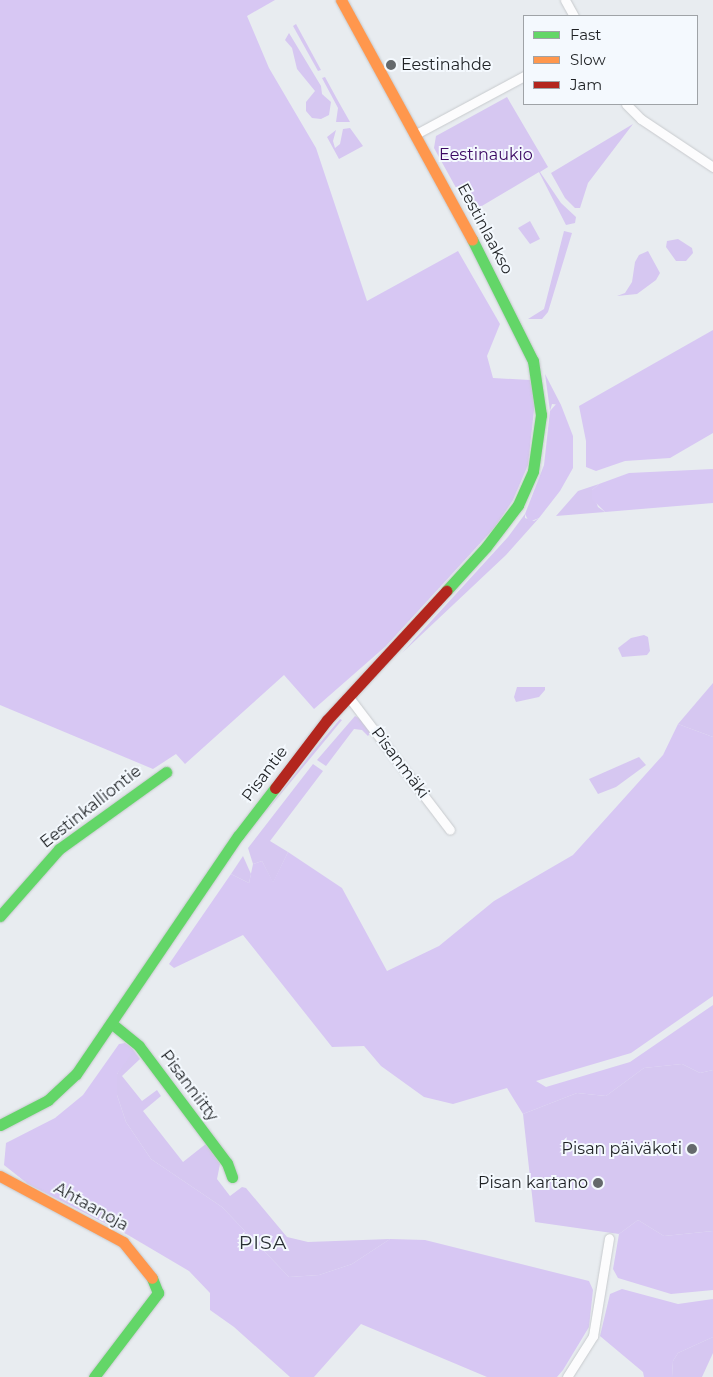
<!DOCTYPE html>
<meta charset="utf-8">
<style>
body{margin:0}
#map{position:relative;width:713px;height:1377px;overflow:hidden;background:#e8ecf0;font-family:Montserrat,sans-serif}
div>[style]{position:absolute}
.green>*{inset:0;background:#d6c7f1}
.forest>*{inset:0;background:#d7c7f3}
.roads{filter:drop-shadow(0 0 1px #c7cacd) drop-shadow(0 0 1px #c7cacd)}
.street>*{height:9px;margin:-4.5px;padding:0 4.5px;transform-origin:4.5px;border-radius:4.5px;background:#fcfcfd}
.fast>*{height:11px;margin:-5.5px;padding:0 5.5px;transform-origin:5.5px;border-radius:5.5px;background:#63d668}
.slow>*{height:11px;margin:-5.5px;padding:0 5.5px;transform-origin:5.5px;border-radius:5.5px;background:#ff974d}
.jam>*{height:11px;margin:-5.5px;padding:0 5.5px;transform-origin:5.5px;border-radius:5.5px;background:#b3261e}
.dots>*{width:14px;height:14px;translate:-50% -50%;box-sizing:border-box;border:2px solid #f4f9fe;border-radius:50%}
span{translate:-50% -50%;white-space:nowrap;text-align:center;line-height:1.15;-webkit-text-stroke:4px #f4f9fe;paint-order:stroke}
.poi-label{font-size:16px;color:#1f2225}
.left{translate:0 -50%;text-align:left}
.right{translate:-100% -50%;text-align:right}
.park-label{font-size:16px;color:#3b0863}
.street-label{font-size:16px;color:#1f2225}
.quarter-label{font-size:19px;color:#292f34;letter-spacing:1px}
.legend{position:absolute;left:523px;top:15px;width:175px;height:90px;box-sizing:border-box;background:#f4f9fe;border:1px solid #9fa3a7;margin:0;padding:6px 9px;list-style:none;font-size:15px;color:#1f2225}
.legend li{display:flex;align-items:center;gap:10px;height:25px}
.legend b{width:25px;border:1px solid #9fa3a7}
</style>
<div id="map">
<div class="green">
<i style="clip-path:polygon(296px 24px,321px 70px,318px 71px,293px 26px)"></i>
<i style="clip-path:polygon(289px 33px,321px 86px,322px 94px,331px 102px,329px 115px,321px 119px,312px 118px,306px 111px,306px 102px,315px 91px,297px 69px,292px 48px,285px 40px)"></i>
<i style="clip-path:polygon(325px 77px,337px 99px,350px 122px,336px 122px,338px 108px,322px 78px)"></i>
<i style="clip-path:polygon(507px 97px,548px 167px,540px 172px,561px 203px,576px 217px,575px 223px,566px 225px,539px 172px,470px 213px,434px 148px,436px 136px)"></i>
<i style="clip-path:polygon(633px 124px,588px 183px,580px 208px,575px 208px,565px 198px,551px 173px)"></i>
<i style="clip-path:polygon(350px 128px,363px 146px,339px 159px,327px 137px,336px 130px,333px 141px,335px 148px,340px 144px,343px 129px)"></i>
<i style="clip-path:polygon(530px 221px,540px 239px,530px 244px,518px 228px)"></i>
<i style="clip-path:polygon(564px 231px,572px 233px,548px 312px,542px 319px,528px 319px,544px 309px)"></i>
<i style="clip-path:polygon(678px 239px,692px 248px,693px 253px,686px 261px,676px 261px,666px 247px,667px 241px)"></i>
<i style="clip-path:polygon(648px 251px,660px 273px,656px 280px,637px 294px,617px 296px,625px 293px,632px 282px,635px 262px,639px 255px)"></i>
<i style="clip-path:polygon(545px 374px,561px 405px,552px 404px,550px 411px)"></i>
<i style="clip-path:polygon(599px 484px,592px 490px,598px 507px,605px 512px,556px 516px,578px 491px)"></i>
<i style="clip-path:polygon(525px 514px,525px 518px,534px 521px,539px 518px,506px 555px,402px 653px,508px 537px)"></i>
<i style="clip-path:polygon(644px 635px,648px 637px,650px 651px,647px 655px,622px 657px,618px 648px,631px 638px)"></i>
<i style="clip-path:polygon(713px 683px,713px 737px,678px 724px)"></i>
<i style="clip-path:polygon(517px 687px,545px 687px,545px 690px,539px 697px,516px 702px,514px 697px)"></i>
<i style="clip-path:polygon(355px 716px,359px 718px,371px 732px,368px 736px,362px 730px,354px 729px,326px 766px,317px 760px)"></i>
<i style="clip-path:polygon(340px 719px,342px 720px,265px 813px,313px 751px)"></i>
<i style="clip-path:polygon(639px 757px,646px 765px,616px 787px,598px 794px,589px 779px)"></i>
<i style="clip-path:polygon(313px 764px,323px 771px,270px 841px,288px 852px,273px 883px,262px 861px,253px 864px,248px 848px)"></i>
<i style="clip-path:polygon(243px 856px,251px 874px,249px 883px,231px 874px)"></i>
<i style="clip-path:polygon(132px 1048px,140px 1059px,122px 1076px,142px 1101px,157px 1090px,161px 1096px,143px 1111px,183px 1162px,207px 1143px,220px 1164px,217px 1179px,230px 1196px,242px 1187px,246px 1188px,287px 1237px,308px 1242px,390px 1239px,352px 1264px,319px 1275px,289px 1277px,222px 1207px,151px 1159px,126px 1122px,117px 1095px,117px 1074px)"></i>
<i style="clip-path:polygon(682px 1064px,700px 1073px,713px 1070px,713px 1231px,664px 1236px,638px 1220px,619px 1234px,535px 1222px,523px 1114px,577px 1093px,606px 1096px,644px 1068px)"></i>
<i style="clip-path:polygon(713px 1337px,713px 1353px,702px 1377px,672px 1377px,673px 1361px,678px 1353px)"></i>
</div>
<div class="forest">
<i style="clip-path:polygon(0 0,275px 0,247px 16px,269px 68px,316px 148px,367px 301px,458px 251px,500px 324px,487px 356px,493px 378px,530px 380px,535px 401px,528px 465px,513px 500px,495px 527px,386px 646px,314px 709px,284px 675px,185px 764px,176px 754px,153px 769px,0 705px)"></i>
<i style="clip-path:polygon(713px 330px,713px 433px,670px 458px,625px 461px,596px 471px,586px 467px,586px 441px,579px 406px)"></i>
<i style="clip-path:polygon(557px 403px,561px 405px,573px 436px,573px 468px,560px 491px,539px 518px,529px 522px,525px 514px,544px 465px,550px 411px)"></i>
<i style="clip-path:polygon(713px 469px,713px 503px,605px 512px,592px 499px,592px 490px,599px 484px,629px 473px)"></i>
<i style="clip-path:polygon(678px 724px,713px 737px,713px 996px,631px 1053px,536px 1081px,546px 1087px,630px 1062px,713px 1005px,713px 1070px,700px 1073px,682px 1064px,644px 1068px,606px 1096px,577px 1093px,523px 1114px,507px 1088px,453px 1104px,424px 1097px,381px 1066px,364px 1046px,332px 1047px,243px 935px,174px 968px,169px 964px,231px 874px,249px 883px,253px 864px,262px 861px,273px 882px,288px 852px,342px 888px,387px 971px,439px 946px,494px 901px,573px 855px,663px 755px)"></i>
<i style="clip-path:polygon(125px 1043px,132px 1048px,132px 1053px,117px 1074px,117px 1095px,126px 1122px,151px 1159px,222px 1207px,289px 1277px,319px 1275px,352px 1264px,390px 1239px,425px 1240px,589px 1281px,593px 1290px,589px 1327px,563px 1370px,557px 1377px,487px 1377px,361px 1324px,314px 1377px,290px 1377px,234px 1327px,210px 1310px,210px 1293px,189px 1271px,128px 1235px,28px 1184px,4px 1165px,6px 1143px,55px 1118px,83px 1095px,119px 1044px)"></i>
<i style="clip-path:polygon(638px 1220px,664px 1236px,713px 1231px,713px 1290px,671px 1294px,618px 1278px,613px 1269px,619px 1234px)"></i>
<i style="clip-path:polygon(622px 1289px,678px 1304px,713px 1299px,713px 1337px,678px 1353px,673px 1361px,672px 1377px,644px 1377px,643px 1372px,600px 1336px,610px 1294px)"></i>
</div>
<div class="roads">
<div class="street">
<i style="left:565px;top:0;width:18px;rotate:61deg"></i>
<i style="left:626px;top:104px;width:21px;rotate:45deg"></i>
<i style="left:641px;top:119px;width:87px;rotate:33.7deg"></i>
<i style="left:416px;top:134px;width:123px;rotate:-28.2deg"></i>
<i style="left:348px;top:696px;width:168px;rotate:52.7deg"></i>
<i style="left:567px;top:1377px;width:49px;rotate:-57.6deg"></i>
<i style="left:593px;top:1336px;width:99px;rotate:-80.7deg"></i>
</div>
<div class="fast">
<i style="left:446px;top:591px;width:59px;rotate:-47.7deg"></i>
<i style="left:486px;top:547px;width:53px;rotate:-52.7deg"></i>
<i style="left:518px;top:505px;width:37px;rotate:-66deg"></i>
<i style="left:533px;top:471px;width:57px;rotate:-81.9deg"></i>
<i style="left:541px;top:415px;width:55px;rotate:-98.4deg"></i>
<i style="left:533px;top:361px;width:136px;rotate:-116.6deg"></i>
<i style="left:0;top:916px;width:89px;rotate:-48.6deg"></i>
<i style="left:59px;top:849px;width:132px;rotate:-35.7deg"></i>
<i style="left:111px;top:1023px;width:36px;rotate:39deg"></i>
<i style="left:139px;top:1046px;width:146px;rotate:53.1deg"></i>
<i style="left:227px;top:1163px;width:15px;rotate:70deg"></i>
<i style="left:0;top:1125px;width:54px;rotate:-27.5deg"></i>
<i style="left:48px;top:1100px;width:38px;rotate:-43deg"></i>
<i style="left:76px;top:1074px;width:288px;rotate:-55.8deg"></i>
<i style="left:238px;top:836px;width:61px;rotate:-52.4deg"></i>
<i style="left:94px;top:1377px;width:106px;rotate:-52.7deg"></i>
<i style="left:158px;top:1293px;width:16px;rotate:-112deg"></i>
</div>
<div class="slow">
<i style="left:341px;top:0;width:273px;rotate:61.3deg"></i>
<i style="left:0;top:1176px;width:140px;rotate:28.2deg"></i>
<i style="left:123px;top:1242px;width:46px;rotate:51.1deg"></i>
</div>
<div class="jam">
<i style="left:275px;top:788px;width:86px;rotate:-52.6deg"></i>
<i style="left:327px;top:720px;width:176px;rotate:-47.3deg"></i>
</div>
</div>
<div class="dots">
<i style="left:391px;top:65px;background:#65696c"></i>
<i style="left:692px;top:1149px;background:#65696c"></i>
<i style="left:598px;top:1183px;background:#65696c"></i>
</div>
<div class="poi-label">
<span class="left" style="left:401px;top:65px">Eestinahde</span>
<span class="right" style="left:682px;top:1149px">Pisan päiväkoti</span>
<span class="right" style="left:588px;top:1183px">Pisan kartano</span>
</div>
<div class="park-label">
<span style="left:486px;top:155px">Eestinaukio</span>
</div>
<div class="street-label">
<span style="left:485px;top:229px;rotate:62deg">Eestinlaakso</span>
<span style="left:400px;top:763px;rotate:53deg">Pisanmäki</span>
<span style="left:265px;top:774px;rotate:-53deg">Pisantie</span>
<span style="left:91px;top:807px;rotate:-38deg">Eestinkalliontie</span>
<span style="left:189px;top:1086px;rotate:53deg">Pisanniitty</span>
<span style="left:91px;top:1207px;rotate:29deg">Ahtaanoja</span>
</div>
<div class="quarter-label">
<span style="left:263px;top:1243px">PISA</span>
</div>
<ul class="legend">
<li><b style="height:6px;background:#63d668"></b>Fast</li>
<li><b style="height:6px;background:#ff974d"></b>Slow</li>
<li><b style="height:6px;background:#b3261e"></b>Jam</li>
</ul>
</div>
